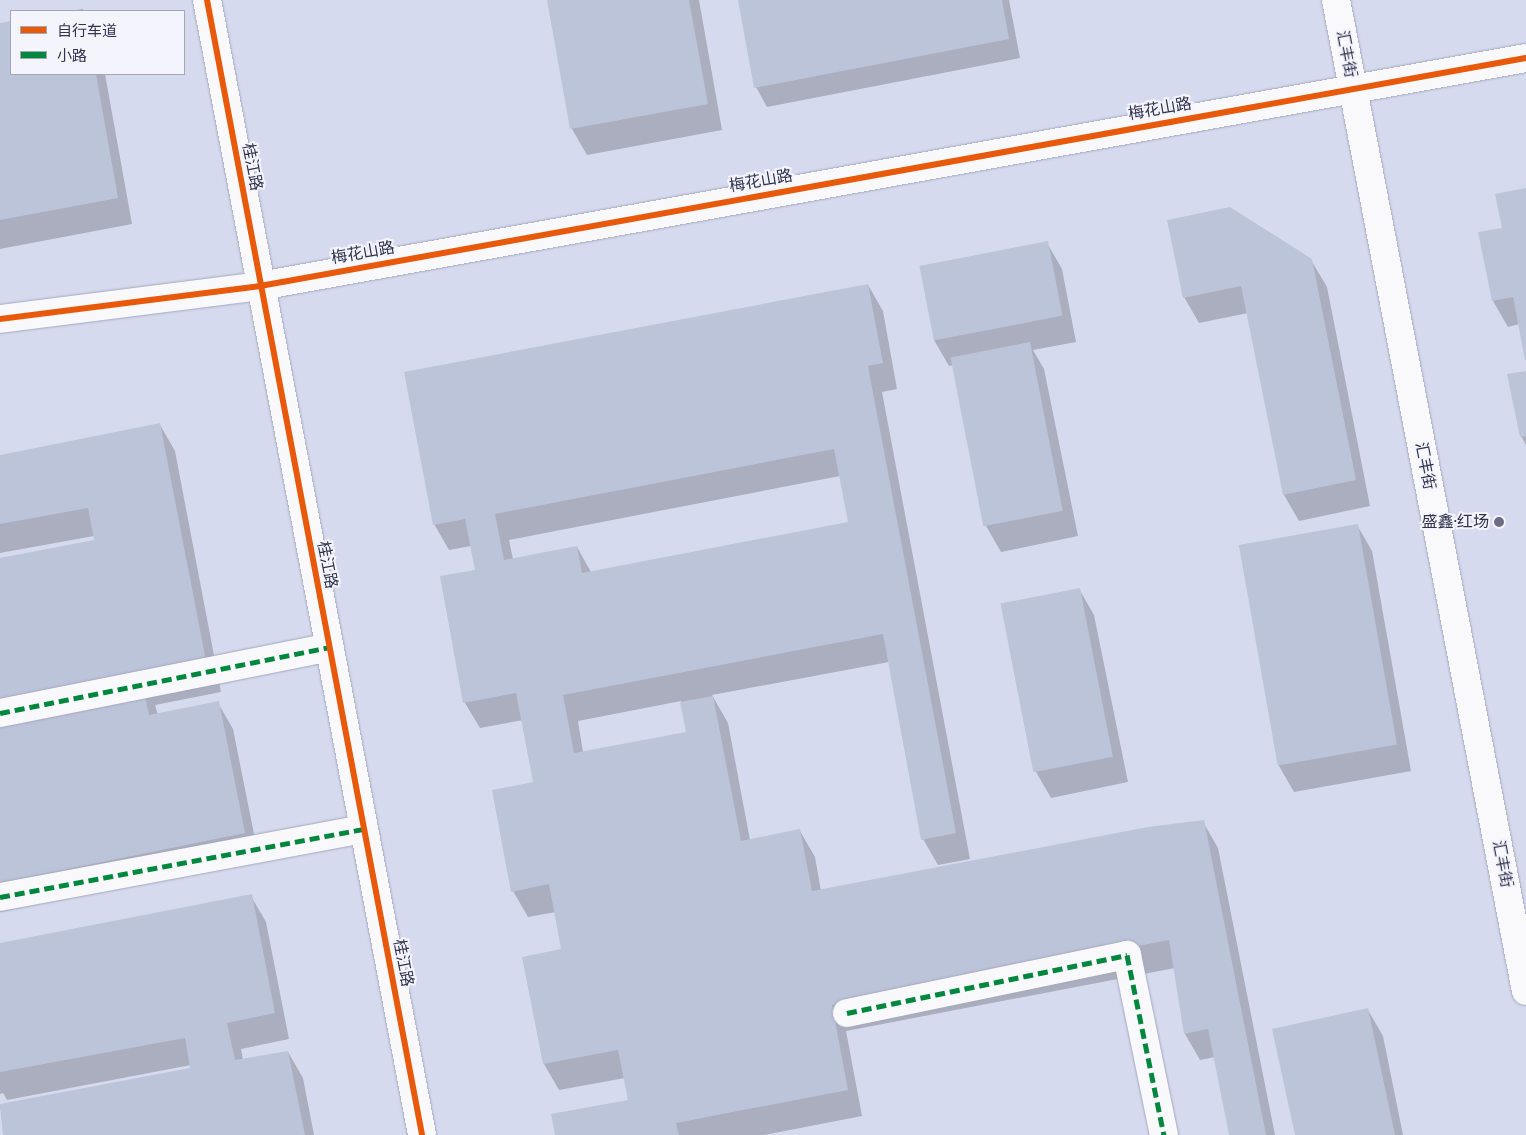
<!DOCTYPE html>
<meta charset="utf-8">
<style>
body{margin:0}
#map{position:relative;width:1526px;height:1135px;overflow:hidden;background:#d6daee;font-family:"Work Sans","Noto Sans SC",sans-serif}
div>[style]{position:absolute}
.shadow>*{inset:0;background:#0003}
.building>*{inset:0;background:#bcc4d9;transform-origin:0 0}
.roads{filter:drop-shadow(0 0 1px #a5a8bc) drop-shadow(0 0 1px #a5a8bc)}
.minor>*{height:28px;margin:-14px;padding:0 14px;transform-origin:14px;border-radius:14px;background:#f9f9fc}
.quiet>*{height:5px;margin-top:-2.5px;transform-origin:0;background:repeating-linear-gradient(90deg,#00873e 0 10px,transparent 0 15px)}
.cycleway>*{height:6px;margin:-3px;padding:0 3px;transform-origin:3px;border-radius:3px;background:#e8590c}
.dots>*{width:14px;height:14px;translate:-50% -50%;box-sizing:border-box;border:2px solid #f4f5fc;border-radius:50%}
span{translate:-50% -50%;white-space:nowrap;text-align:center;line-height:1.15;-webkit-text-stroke:4px #f4f5fc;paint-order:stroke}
.street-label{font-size:16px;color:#30334d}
.poi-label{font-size:16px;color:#30334d}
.right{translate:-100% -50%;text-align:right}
.legend{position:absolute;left:10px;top:10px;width:175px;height:65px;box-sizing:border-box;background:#f4f5fc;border:1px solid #a6a7b6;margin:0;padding:6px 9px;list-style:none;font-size:15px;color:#30334d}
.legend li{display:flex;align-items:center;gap:10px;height:25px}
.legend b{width:25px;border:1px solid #a6a7b6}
</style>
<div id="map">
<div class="shadow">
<i style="clip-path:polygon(548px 0,699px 0,722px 130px,587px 155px,572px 129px)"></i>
<i style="clip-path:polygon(739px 0,1009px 0,1020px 58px,767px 107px,756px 87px)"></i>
<i style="clip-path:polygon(83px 9px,84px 11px,69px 11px)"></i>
<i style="clip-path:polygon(11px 22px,11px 74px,105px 74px,132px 224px,0 249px,0 24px)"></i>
<i style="clip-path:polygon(1526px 191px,1526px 358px,1519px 324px,1508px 327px,1493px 301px,1503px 229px)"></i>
<i style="clip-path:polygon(1047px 243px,1062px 269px,1076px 342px,1033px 350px,1044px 369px,1078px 536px,1001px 552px,986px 526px,954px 365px,949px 366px,934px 340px)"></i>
<i style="clip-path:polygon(1311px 260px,1327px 287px,1370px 506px,1299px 521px,1284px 495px,1248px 313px,1199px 323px,1184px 297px)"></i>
<i style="clip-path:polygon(evenodd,868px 285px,883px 311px,897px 389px,882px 392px,970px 859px,938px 865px,923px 839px,889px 662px,712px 695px,728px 723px,750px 840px,800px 831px,815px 857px,821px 891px,1203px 822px,1218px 848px,1275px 1135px,1230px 1135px,1215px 1057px,1200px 1060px,1185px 1034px,1175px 968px,846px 1031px,862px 1116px,764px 1135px,556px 1135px,629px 1101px,625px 1078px,559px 1090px,544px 1064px,524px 958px,563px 950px,556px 912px,528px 917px,513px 891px,534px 783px,523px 720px,480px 728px,465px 703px,476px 571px,471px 546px,449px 550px,434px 524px,868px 285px,840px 476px,849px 523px,591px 572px,577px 547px,513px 559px,509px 540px,840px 476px,868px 285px,681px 701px,687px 733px,583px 752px,578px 721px,681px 701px)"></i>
<i style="clip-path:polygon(1526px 372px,1526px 445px,1521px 436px)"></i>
<i style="clip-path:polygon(160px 425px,175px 451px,221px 692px,155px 705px,158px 715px,218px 703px,233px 729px,259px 859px,0 912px,0 559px,95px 541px,94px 536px,0 553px,0 456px)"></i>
<i style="clip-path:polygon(1357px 525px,1372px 551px,1411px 771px,1294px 792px,1279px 766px,1240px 546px)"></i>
<i style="clip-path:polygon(1079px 589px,1094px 615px,1128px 782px,1051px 798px,1036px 772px)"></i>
<i style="clip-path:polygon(251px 896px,266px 922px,289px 1039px,241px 1049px,243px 1060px,288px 1052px,303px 1078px,314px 1135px,4px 1135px,0 1105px,191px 1069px,191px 1065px,7px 1100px,3px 1093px,0 1094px,0 944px)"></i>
<i style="clip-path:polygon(1368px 1010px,1383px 1036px,1403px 1135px,1296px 1135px)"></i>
</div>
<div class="building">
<i style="clip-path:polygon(547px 0,689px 0,708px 104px,570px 129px)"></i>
<i style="clip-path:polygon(738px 0,1002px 0,1009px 39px,754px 88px)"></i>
<i style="clip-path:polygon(11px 21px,11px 74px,96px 74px,118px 198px,0 220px,0 23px)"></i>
<i style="clip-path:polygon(1526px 188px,1526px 360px,1525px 360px,1513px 297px,1492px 301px,1478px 232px,1502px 228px,1495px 194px)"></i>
<i style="clip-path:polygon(1230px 207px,1312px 259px,1356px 480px,1283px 495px,1241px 286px,1183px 298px,1167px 220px)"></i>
<i style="left:1048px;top:241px;width:76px;height:131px;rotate:79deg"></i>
<i style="clip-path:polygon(evenodd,868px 284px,883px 363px,868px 366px,956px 833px,921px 840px,883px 634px,563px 695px,574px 753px,686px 732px,680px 702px,713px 696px,741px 841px,800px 829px,812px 891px,1148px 827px,1204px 820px,1266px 1135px,1229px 1135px,1208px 1029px,1184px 1034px,1169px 940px,832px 1005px,848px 1090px,676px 1123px,679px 1135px,555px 1135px,551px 1114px,628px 1100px,618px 1050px,543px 1064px,522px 957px,561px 949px,549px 884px,511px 892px,492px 790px,533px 782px,516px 693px,463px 703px,440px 576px,475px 570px,465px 519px,433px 525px,404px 372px,868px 284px,834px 449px,848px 522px,582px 573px,577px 546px,504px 560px,495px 514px,834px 449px)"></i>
<i style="left:1030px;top:342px;width:172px;height:81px;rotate:79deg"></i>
<i style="clip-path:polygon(1526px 371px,1526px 436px,1520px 437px,1507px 374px)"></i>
<i style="clip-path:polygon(160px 423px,207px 666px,0 707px,0 558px,94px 540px,88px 508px,0 524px,0 455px)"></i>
<i style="left:1358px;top:524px;width:224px;height:121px;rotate:80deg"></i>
<i style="left:1080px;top:588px;width:172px;height:81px;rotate:79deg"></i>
<i style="clip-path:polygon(142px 681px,149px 715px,219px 701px,245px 833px,0 883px,0 726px)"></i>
<i style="clip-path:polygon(252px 894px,275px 1013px,227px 1023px,235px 1060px,288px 1051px,305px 1135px,3px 1135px,0 1104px,190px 1068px,185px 1038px,0 1072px,0 943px)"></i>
<i style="clip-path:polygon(1368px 1008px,1395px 1135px,1295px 1135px,1272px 1029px)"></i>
</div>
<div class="roads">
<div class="minor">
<i style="left:207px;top:0;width:1155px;rotate:79.27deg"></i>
<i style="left:1336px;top:0;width:1009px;rotate:79.15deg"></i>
<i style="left:0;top:319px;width:262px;rotate:-7.2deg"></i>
<i style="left:260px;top:286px;width:1286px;rotate:-10.21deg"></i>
<i style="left:0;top:713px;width:336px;rotate:-11.3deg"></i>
<i style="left:0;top:897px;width:369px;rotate:-10.6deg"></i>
<i style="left:847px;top:1013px;width:286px;rotate:-11.7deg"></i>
<i style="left:1127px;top:955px;width:184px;rotate:78.4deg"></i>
</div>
</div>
<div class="quiet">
<i style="left:0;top:713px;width:336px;rotate:-11.3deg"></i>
<i style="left:0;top:897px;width:369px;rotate:-10.6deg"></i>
<i style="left:847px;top:1013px;width:286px;rotate:-11.7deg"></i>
<i style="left:1127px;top:955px;width:184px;rotate:78.4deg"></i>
</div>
<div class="cycleway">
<i style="left:207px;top:0;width:1155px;rotate:79.27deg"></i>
<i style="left:0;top:319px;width:262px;rotate:-7.2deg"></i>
<i style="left:260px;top:286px;width:1286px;rotate:-10.21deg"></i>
</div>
<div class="dots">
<i style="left:1499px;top:522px;background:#6a6d85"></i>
</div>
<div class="street-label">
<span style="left:1346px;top:54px;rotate:79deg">汇丰街</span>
<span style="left:1160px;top:109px;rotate:-10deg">梅花山路</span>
<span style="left:252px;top:167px;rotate:79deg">桂江路</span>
<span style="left:761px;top:181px;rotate:-10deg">梅花山路</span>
<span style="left:363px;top:253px;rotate:-10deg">梅花山路</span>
<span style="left:1425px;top:466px;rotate:79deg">汇丰街</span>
<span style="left:327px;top:565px;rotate:79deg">桂江路</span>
<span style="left:1502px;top:864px;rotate:79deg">汇丰街</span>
<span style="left:403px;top:963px;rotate:79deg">桂江路</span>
</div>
<div class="poi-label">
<span class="right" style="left:1489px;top:522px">盛鑫·红场</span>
</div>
<ul class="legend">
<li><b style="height:6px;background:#e8590c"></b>自行车道</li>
<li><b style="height:6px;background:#00873e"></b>小路</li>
</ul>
</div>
